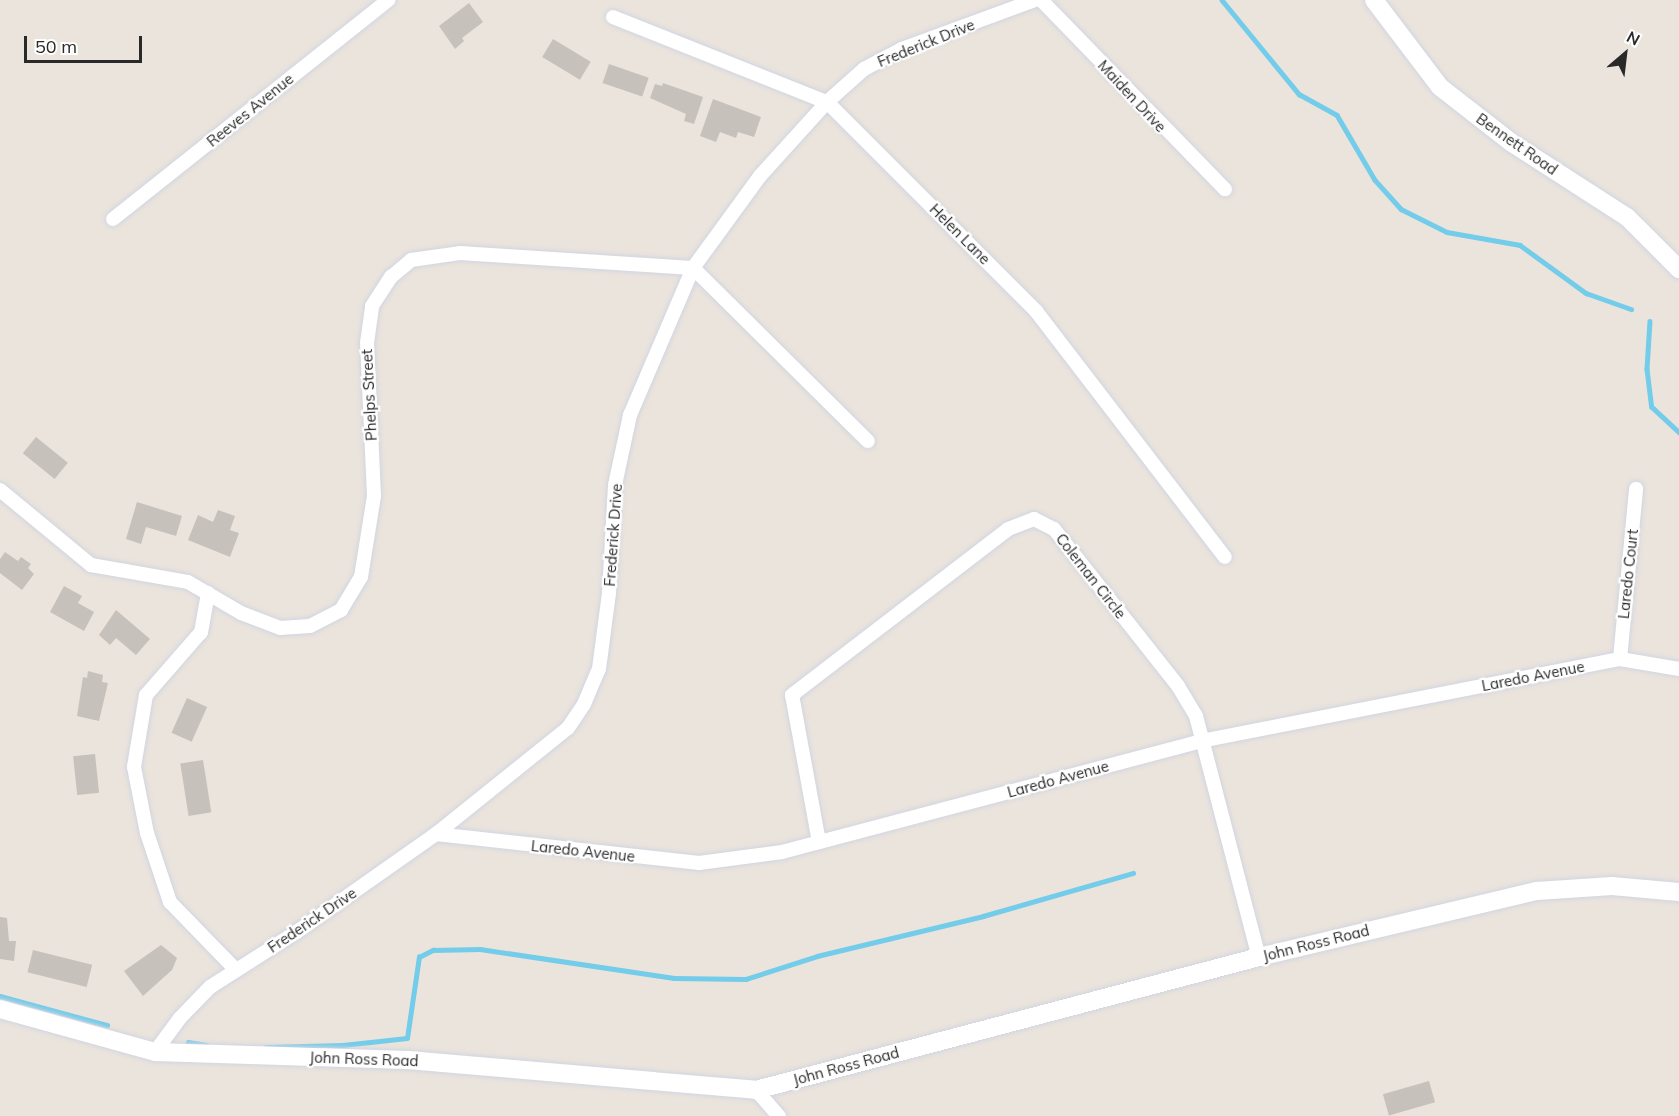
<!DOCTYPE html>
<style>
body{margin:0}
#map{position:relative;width:1679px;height:1116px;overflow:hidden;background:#ebe4dc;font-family:Mulish,sans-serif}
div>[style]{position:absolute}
.stream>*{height:4.5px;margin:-2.25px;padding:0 2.25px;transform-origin:2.25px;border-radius:2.25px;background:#73cce9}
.building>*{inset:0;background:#c6c1bb;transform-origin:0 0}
.roads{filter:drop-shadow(0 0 2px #d1d5e2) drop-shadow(0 0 2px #d1d5e2)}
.minor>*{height:14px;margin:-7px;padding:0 7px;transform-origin:7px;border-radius:7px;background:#fff}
.tertiary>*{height:18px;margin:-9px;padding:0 9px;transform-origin:9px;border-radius:9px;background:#fff}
span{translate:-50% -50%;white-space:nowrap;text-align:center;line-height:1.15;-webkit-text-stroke:4.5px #fff;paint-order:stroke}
.street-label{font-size:15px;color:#292929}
.north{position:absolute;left:1595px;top:24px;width:60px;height:60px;-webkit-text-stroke:4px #fff;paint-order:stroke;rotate:28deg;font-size:16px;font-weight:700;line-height:24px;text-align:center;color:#292929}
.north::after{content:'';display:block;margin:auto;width:21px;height:27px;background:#292929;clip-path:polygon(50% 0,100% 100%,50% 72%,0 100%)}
.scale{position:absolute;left:24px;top:36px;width:118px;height:27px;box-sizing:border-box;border:3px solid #292929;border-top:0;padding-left:8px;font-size:18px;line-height:21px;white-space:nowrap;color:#292929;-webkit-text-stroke:4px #fff;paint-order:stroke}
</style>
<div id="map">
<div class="stream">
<i style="left:1222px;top:0;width:122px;rotate:50.7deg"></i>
<i style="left:1299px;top:94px;width:43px;rotate:28.9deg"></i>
<i style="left:1337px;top:115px;width:75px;rotate:59.7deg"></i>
<i style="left:1375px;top:180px;width:39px;rotate:48deg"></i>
<i style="left:1401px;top:209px;width:51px;rotate:26.6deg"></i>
<i style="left:1447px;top:232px;width:74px;rotate:10.1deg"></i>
<i style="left:1520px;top:245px;width:82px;rotate:36deg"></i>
<i style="left:1586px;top:293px;width:48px;rotate:19.6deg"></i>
<i style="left:1650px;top:321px;width:48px;rotate:93.6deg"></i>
<i style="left:1647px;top:369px;width:38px;rotate:83deg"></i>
<i style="left:1652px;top:407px;width:37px;rotate:43deg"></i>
<i style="left:0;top:996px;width:111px;rotate:15.2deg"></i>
<i style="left:188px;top:1042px;width:18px;rotate:9deg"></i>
<i style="left:266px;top:1047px;width:77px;rotate:-1.5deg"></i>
<i style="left:343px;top:1045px;width:64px;rotate:-6.2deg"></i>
<i style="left:407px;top:1038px;width:82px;rotate:-81.6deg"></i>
<i style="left:419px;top:957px;width:16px;rotate:-27deg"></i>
<i style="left:433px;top:950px;width:47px;rotate:-1.2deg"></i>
<i style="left:480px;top:949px;width:196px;rotate:8.5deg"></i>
<i style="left:674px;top:978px;width:72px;rotate:0.8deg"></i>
<i style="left:746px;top:979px;width:75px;rotate:-17.9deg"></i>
<i style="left:817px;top:956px;width:171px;rotate:-13.5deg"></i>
<i style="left:983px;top:916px;width:156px;rotate:-16deg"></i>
</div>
<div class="building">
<i style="clip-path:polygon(469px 3px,483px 22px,462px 38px,464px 41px,455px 49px,439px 26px)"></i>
<i style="left:553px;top:39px;width:44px;height:21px;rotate:31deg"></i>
<i style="left:609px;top:64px;width:42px;height:20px;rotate:19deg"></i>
<i style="clip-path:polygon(663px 83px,703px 97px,694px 124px,684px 121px,686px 114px,650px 98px,655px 84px,662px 86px)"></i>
<i style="clip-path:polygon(713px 99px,761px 117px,754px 137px,738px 132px,736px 138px,720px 132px,716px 142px,700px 136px)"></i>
<i style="left:36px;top:437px;width:41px;height:21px;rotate:39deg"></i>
<i style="clip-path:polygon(137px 502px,182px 516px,176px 536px,146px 527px,141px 544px,126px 539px)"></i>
<i style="clip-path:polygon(218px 510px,235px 516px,230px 530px,239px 533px,230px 557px,188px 540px,198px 515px,213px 522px)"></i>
<i style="clip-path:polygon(5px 552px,18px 561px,21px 557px,31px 564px,28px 568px,34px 574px,22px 590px,0 573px,0 559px)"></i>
<i style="clip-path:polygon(64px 586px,82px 596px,78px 603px,94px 612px,84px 631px,50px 612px)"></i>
<i style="clip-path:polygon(116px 610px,150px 639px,136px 655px,116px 638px,110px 645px,99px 635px)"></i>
<i style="clip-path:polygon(88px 671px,103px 675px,102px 682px,108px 683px,99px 721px,77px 716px,83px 677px,87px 678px)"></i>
<i style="left:187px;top:698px;width:22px;height:38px;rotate:24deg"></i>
<i style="left:95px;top:754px;width:39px;height:22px;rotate:84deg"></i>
<i style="left:203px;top:760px;width:53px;height:23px;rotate:81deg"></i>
<i style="clip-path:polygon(0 917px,7px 918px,9px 941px,16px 941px,14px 961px,0 959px)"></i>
<i style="clip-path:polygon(161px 945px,177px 958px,172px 970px,143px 996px,124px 971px)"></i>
<i style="left:33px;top:950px;width:61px;height:23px;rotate:14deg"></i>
<i style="left:1429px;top:1081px;width:22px;height:48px;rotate:74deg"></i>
</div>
<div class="roads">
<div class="minor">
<i style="left:1041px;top:0;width:264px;rotate:45.8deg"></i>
<i style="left:613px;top:17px;width:230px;rotate:21.7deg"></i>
<i style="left:827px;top:102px;width:296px;rotate:45deg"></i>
<i style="left:1036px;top:311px;width:310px;rotate:52.5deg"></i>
<i style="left:113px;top:219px;width:352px;rotate:-38.5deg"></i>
<i style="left:0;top:490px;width:118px;rotate:39.5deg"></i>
<i style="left:91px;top:565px;width:98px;rotate:9.9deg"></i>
<i style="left:188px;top:582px;width:61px;rotate:30.3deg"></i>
<i style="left:241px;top:613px;width:42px;rotate:21deg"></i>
<i style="left:280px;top:628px;width:30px;rotate:-4deg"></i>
<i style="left:310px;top:626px;width:35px;rotate:-27deg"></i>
<i style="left:341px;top:610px;width:39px;rotate:-59deg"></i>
<i style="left:361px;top:577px;width:82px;rotate:-80.9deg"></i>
<i style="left:374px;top:496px;width:153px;rotate:-92.6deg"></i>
<i style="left:367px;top:343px;width:37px;rotate:-82deg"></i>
<i style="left:372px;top:306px;width:35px;rotate:-57deg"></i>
<i style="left:391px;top:277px;width:26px;rotate:-40deg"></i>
<i style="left:411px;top:260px;width:49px;rotate:-8.1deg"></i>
<i style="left:460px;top:253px;width:233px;rotate:3.7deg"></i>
<i style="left:693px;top:268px;width:246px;rotate:44.7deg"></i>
<i style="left:208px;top:593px;width:40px;rotate:100deg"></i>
<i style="left:201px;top:632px;width:84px;rotate:131.1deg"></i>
<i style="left:146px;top:695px;width:73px;rotate:99.5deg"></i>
<i style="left:134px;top:767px;width:67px;rotate:78.9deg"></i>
<i style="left:147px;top:833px;width:73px;rotate:71.6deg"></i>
<i style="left:170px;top:902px;width:95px;rotate:45.9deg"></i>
<i style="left:1620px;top:659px;width:171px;rotate:-84.6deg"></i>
<i style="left:436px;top:834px;width:265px;rotate:6.3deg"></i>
<i style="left:699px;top:863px;width:84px;rotate:-7.5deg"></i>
<i style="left:782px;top:852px;width:433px;rotate:-14.8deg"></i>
<i style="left:1201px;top:741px;width:427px;rotate:-11.1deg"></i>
<i style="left:1620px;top:659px;width:60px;rotate:9.6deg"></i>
<i style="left:819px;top:842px;width:149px;rotate:-100.4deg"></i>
<i style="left:792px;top:695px;width:272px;rotate:-37.5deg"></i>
<i style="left:1008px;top:529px;width:28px;rotate:-21deg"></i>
<i style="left:1034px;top:519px;width:22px;rotate:27deg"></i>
<i style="left:1054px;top:529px;width:200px;rotate:51.7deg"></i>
<i style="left:1178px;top:686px;width:35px;rotate:59deg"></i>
<i style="left:1196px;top:716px;width:249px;rotate:75.4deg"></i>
<i style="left:155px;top:1052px;width:42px;rotate:-53.7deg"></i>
<i style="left:180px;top:1018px;width:43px;rotate:-45.9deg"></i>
<i style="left:210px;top:987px;width:104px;rotate:-32.5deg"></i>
<i style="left:298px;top:931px;width:169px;rotate:-35.1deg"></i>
<i style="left:436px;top:834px;width:169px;rotate:-38.8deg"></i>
<i style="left:568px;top:728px;width:29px;rotate:-56deg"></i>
<i style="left:584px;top:704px;width:38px;rotate:-67deg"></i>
<i style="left:599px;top:669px;width:77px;rotate:-82.5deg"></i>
<i style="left:609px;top:593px;width:108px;rotate:-86.8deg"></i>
<i style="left:615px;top:485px;width:72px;rotate:-77.9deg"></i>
<i style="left:630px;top:415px;width:160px;rotate:-66.8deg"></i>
<i style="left:693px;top:268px;width:114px;rotate:-53.9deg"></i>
<i style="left:760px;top:176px;width:100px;rotate:-47.8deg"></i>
<i style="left:827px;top:102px;width:50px;rotate:-41.7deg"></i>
<i style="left:864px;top:69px;width:43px;rotate:-27.8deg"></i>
<i style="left:902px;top:49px;width:142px;rotate:-20.2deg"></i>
<i style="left:756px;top:1090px;width:35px;rotate:49deg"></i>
</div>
<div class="tertiary">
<i style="left:1374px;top:0;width:109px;rotate:52.8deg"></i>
<i style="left:1440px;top:87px;width:91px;rotate:37.9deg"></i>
<i style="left:1512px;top:143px;width:137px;rotate:32.8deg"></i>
<i style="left:1627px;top:217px;width:74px;rotate:45deg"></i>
<i style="left:0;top:1009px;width:161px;rotate:15.5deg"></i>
<i style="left:155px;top:1052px;width:253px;rotate:1.8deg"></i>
<i style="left:408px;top:1060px;width:349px;rotate:4.9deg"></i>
<i style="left:756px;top:1090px;width:520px;rotate:-14.81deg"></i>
<i style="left:1259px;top:957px;width:286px;rotate:-13.4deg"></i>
<i style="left:1537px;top:891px;width:75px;rotate:-3.8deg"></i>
<i style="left:1612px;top:886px;width:67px;rotate:5.1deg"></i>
</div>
</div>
<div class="street-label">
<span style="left:926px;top:43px;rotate:-22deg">Frederick Drive</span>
<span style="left:1132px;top:96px;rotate:47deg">Maiden Drive</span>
<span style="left:250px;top:110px;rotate:-39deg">Reeves Avenue</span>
<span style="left:1517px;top:144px;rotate:35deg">Bennett Road</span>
<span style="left:960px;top:234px;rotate:45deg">Helen Lane</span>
<span style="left:369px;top:395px;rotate:-93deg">Phelps Street</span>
<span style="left:613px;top:535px;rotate:-86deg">Frederick Drive</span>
<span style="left:1628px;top:574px;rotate:-84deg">Laredo Court</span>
<span style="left:1091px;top:576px;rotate:52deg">Coleman Circle</span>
<span style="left:1533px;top:676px;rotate:-11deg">Laredo Avenue</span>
<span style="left:1058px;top:779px;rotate:-15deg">Laredo Avenue</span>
<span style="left:583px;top:851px;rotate:6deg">Laredo Avenue</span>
<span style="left:312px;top:920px;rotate:-34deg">Frederick Drive</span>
<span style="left:1316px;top:943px;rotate:-14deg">John Ross Road</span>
<span style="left:364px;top:1059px;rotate:2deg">John Ross Road</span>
<span style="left:846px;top:1066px;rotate:-15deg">John Ross Road</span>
</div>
<div class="north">N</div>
<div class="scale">50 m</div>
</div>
